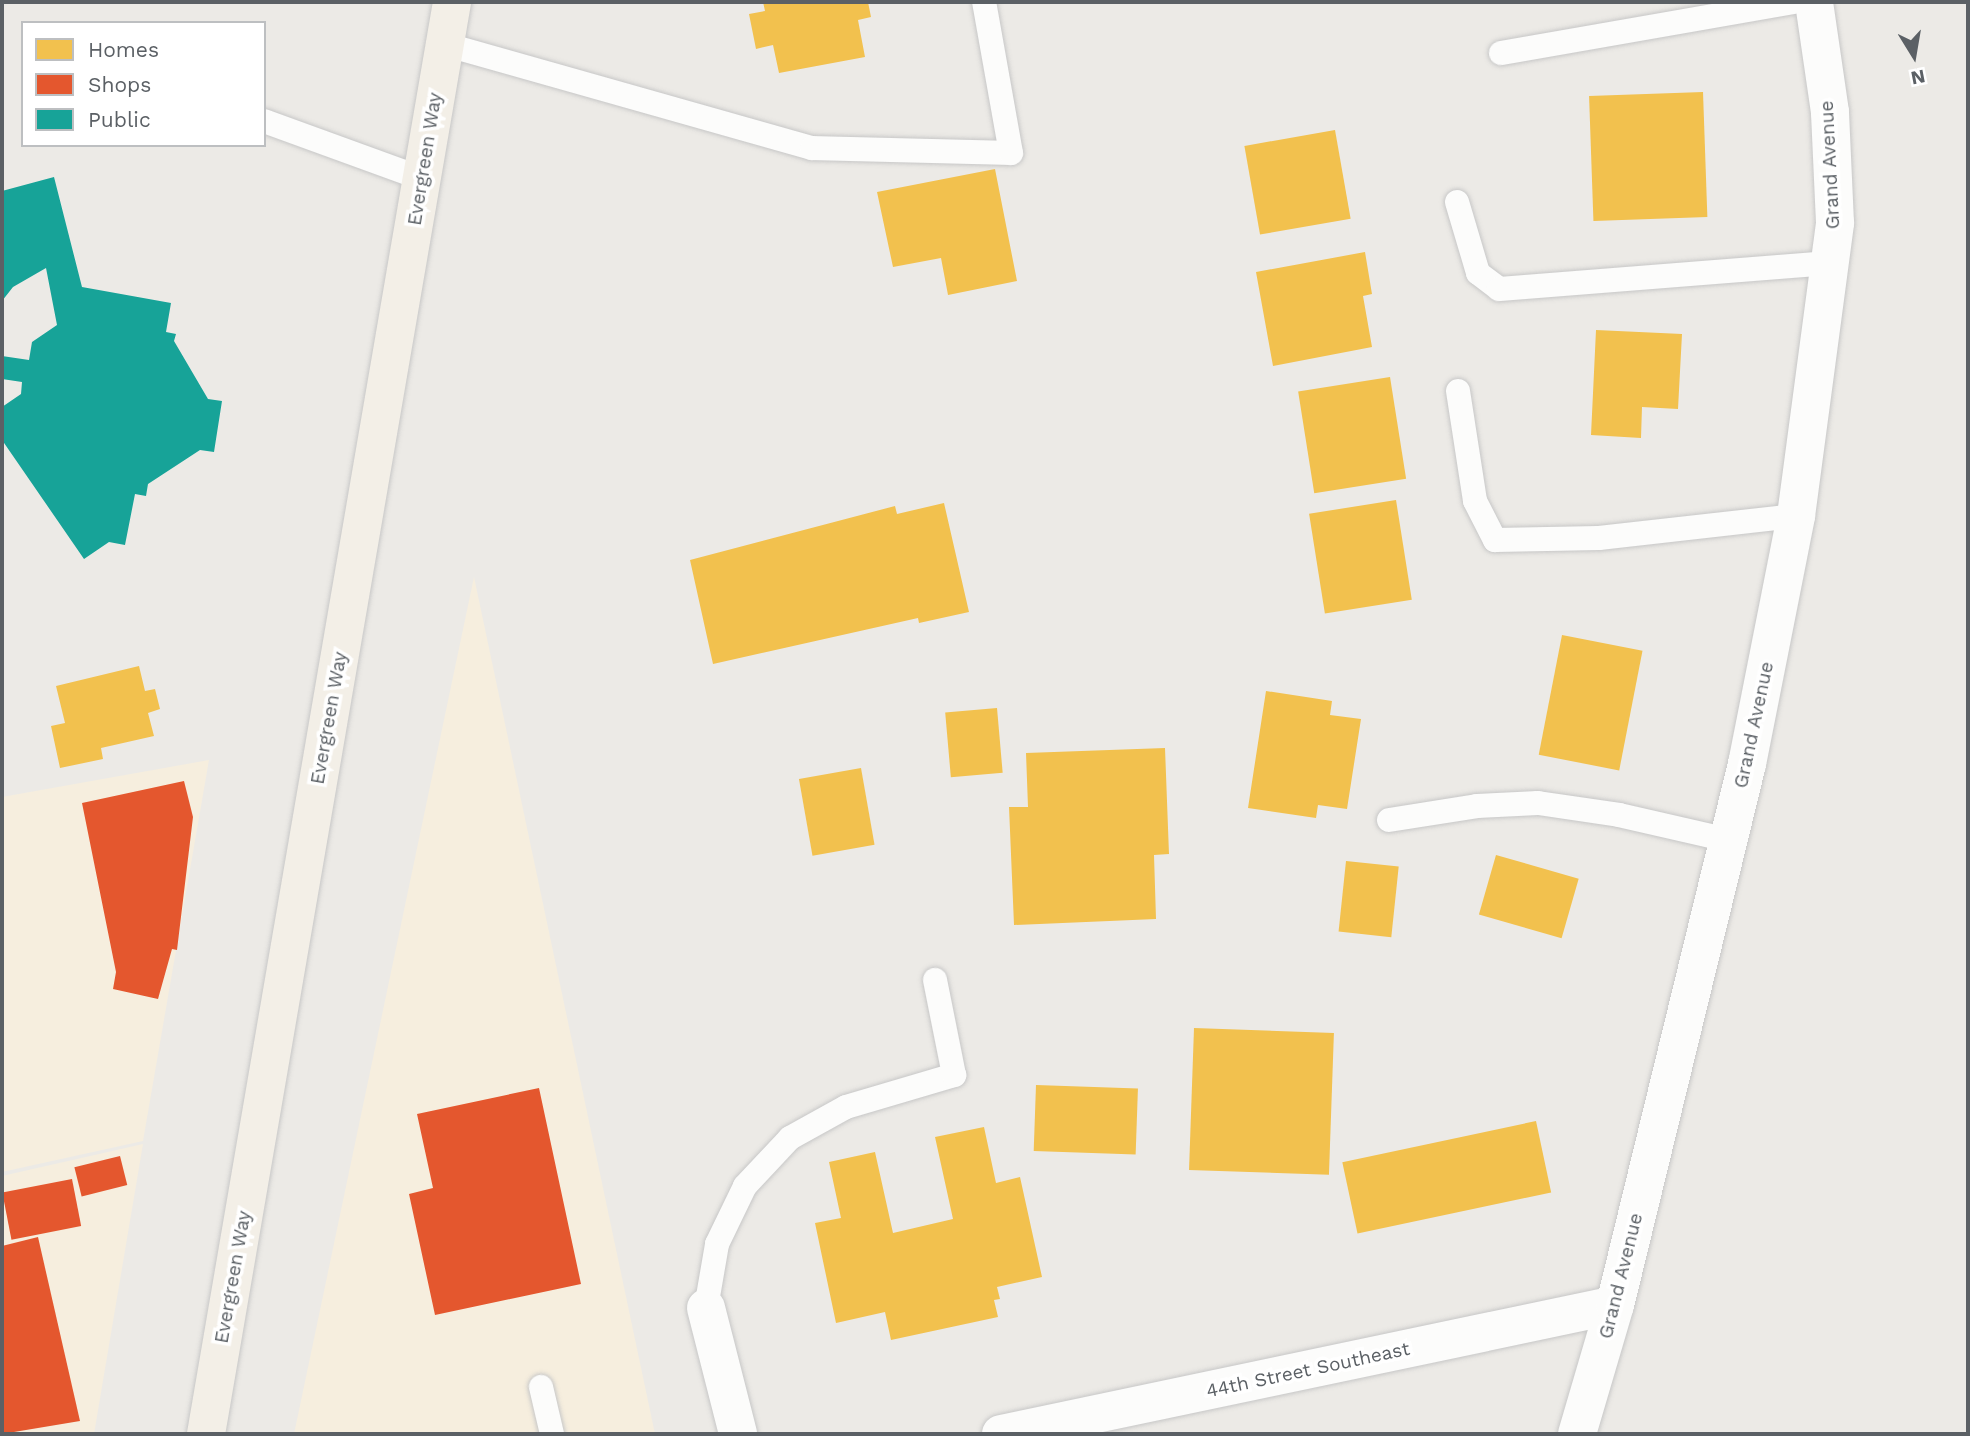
<!DOCTYPE html>
<style>
body{margin:0}
#map{position:relative;width:1970px;height:1436px;overflow:hidden;background:#eceae6;font-family:"Work Sans",sans-serif}
div>[style]{position:absolute}
.commercial>*{inset:0;background:#f6eede}
.homes>*{inset:0;background:#f2c14e;transform-origin:0 0}
.shops>*{inset:0;background:#e4572e;transform-origin:0 0}
.public>*{inset:0;background:#17a398}
.roads{filter:drop-shadow(0 0 2px #c7c7c7) drop-shadow(0 0 2px #c7c7c7)}
.lane>*{height:24px;margin:-12px;padding:0 12px;transform-origin:12px;border-radius:12px;background:#fcfcfb}
.street>*{height:38px;margin:-19px;padding:0 19px;transform-origin:19px;border-radius:19px;background:#fcfcfb}
.primary>*{height:38px;margin:-19px;padding:0 19px;transform-origin:19px;border-radius:19px;background:#f3efe7}
span{translate:-50% -50%;white-space:nowrap;text-align:center;line-height:1.15;-webkit-text-stroke:7px #fff;paint-order:stroke}
.street-label{font-size:19px;color:#5b6065}
.frame{position:absolute;inset:0;border:4px solid #5b6065;pointer-events:none}
.legend{position:absolute;left:21px;top:21px;width:245px;height:126px;box-sizing:border-box;background:#fff;border:2px solid #bdbfc1;margin:0;padding:9px 12px;list-style:none;font-size:21px;color:#5b6065}
.legend li{display:flex;align-items:center;gap:14px;height:35px}
.legend b{width:35px;border:2px solid #bdbfc1}
.north{position:absolute;left:1879px;top:21px;width:70px;height:70px;-webkit-text-stroke:5px #fff;paint-order:stroke;rotate:169deg;font-size:19px;font-weight:700;line-height:28px;text-align:center;color:#5b6065}
.north::after{content:'';display:block;margin:auto;width:24px;height:32px;background:#5b6065;clip-path:polygon(50% 0,100% 100%,50% 72%,0 100%)}
</style>
<div id="map">
<div class="commercial">
<i style="clip-path:polygon(474px 577px,655px 1434px,294px 1434px)"></i>
<i style="clip-path:polygon(209px 760px,143px 1141px,2px 1172px,2px 797px)"></i>
<i style="clip-path:polygon(143px 1144px,94px 1434px,2px 1434px,2px 1176px)"></i>
</div>
<div class="homes">
<i style="clip-path:polygon(763px 2px,868px 2px,871px 17px,858px 20px,865px 57px,779px 73px,773px 45px,756px 49px,749px 14px,765px 11px)"></i>
<i style="left:1703px;top:92px;width:125px;height:114px;rotate:88deg"></i>
<i style="left:1335px;top:130px;width:90px;height:92px;rotate:80deg"></i>
<i style="clip-path:polygon(995px 169px,1017px 281px,948px 295px,941px 258px,893px 267px,877px 192px)"></i>
<i style="clip-path:polygon(1365px 252px,1372px 294px,1363px 296px,1372px 347px,1273px 366px,1256px 272px)"></i>
<i style="clip-path:polygon(1596px 330px,1682px 334px,1678px 409px,1642px 407px,1641px 438px,1591px 435px)"></i>
<i style="left:1390px;top:377px;width:103px;height:93px;rotate:81deg"></i>
<i style="left:1396px;top:500px;width:101px;height:88px;rotate:81deg"></i>
<i style="clip-path:polygon(944px 503px,969px 612px,919px 623px,918px 618px,713px 664px,690px 560px,895px 506px,897px 514px)"></i>
<i style="left:1562px;top:635px;width:82px;height:122px;rotate:11deg"></i>
<i style="clip-path:polygon(139px 666px,145px 691px,155px 689px,160px 709px,148px 713px,154px 736px,101px 748px,103px 759px,60px 768px,51px 726px,65px 723px,56px 686px)"></i>
<i style="clip-path:polygon(1266px 691px,1332px 701px,1330px 715px,1361px 719px,1347px 809px,1318px 805px,1316px 818px,1248px 808px)"></i>
<i style="left:997px;top:708px;width:65px;height:52px;rotate:85deg"></i>
<i style="clip-path:polygon(1165px 748px,1169px 854px,1154px 855px,1156px 919px,1014px 925px,1009px 807px,1028px 807px,1026px 753px)"></i>
<i style="left:861px;top:768px;width:78px;height:63px;rotate:80deg"></i>
<i style="left:1496px;top:855px;width:86px;height:62px;rotate:16deg"></i>
<i style="left:1346px;top:861px;width:53px;height:71px;rotate:6deg"></i>
<i style="left:1194px;top:1028px;width:140px;height:142px;rotate:2deg"></i>
<i style="left:1036px;top:1085px;width:102px;height:66px;rotate:2deg"></i>
<i style="left:1536px;top:1121px;width:73px;height:198px;rotate:78deg"></i>
<i style="clip-path:polygon(984px 1127px,996px 1183px,1020px 1177px,1042px 1277px,997px 1287px,1000px 1299px,994px 1300px,998px 1317px,891px 1340px,885px 1312px,836px 1323px,815px 1223px,841px 1218px,829px 1162px,875px 1152px,893px 1233px,953px 1219px,935px 1137px)"></i>
</div>
<div class="shops">
<i style="clip-path:polygon(184px 781px,193px 817px,177px 950px,172px 949px,158px 999px,113px 989px,116px 972px,82px 803px)"></i>
<i style="clip-path:polygon(539px 1088px,581px 1284px,435px 1315px,409px 1194px,433px 1188px,417px 1114px)"></i>
<i style="left:120px;top:1156px;width:30px;height:47px;rotate:76deg"></i>
<i style="left:72px;top:1179px;width:48px;height:71px;rotate:79deg"></i>
<i style="clip-path:polygon(38px 1237px,80px 1421px,2px 1434px,2px 1246px)"></i>
</div>
<div class="public">
<i style="clip-path:polygon(54px 177px,82px 287px,171px 303px,166px 332px,176px 334px,174px 341px,208px 399px,222px 401px,214px 452px,200px 450px,148px 484px,146px 496px,135px 494px,125px 545px,109px 542px,84px 559px,2px 440px,2px 407px,21px 394px,22px 382px,2px 379px,2px 356px,29px 360px,32px 342px,57px 325px,46px 268px,13px 287px,2px 301px,2px 191px)"></i>
</div>
<div class="roads">
<div class="lane">
<i style="left:444px;top:44px;width:382px;rotate:15.8deg"></i>
<i style="left:812px;top:148px;width:199px;rotate:1.4deg"></i>
<i style="left:1011px;top:153px;width:153px;rotate:-100.1deg"></i>
<i style="left:1501px;top:53px;width:297px;rotate:-9.9deg"></i>
<i style="left:264px;top:121px;width:169px;rotate:20deg"></i>
<i style="left:1457px;top:202px;width:74px;rotate:73.5deg"></i>
<i style="left:1478px;top:273px;width:26px;rotate:37deg"></i>
<i style="left:1499px;top:289px;width:335px;rotate:-4.5deg"></i>
<i style="left:1458px;top:391px;width:111px;rotate:81.2deg"></i>
<i style="left:1475px;top:501px;width:44px;rotate:62.9deg"></i>
<i style="left:1495px;top:540px;width:104px;rotate:-1.1deg"></i>
<i style="left:1599px;top:538px;width:198px;rotate:-6.4deg"></i>
<i style="left:1389px;top:820px;width:89px;rotate:-9deg"></i>
<i style="left:1477px;top:806px;width:61px;rotate:-2.8deg"></i>
<i style="left:1538px;top:803px;width:82px;rotate:8.4deg"></i>
<i style="left:1619px;top:815px;width:112px;rotate:12.9deg"></i>
<i style="left:706px;top:1308px;width:65px;rotate:-80.2deg"></i>
<i style="left:717px;top:1244px;width:64px;rotate:-64.2deg"></i>
<i style="left:745px;top:1186px;width:66px;rotate:-46.8deg"></i>
<i style="left:790px;top:1138px;width:64px;rotate:-29deg"></i>
<i style="left:846px;top:1107px;width:113px;rotate:-16.5deg"></i>
<i style="left:954px;top:1075px;width:97px;rotate:-101.3deg"></i>
<i style="left:541px;top:1387px;width:48px;rotate:76.8deg"></i>
</div>
<div class="street">
<i style="left:706px;top:1308px;width:130px;rotate:75.7deg"></i>
<i style="left:1001px;top:1434px;width:627px;rotate:-11.87deg"></i>
<i style="left:1577px;top:1434px;width:134px;rotate:-73.6deg"></i>
<i style="left:1615px;top:1305px;width:557px;rotate:-76.29deg"></i>
<i style="left:1747px;top:764px;width:253px;rotate:-78.8deg"></i>
<i style="left:1796px;top:516px;width:296px;rotate:-82.4deg"></i>
<i style="left:1835px;top:223px;width:111px;rotate:-92.6deg"></i>
<i style="left:1830px;top:112px;width:111px;rotate:-98.3deg"></i>
</div>
<div class="primary">
<i style="left:206px;top:1434px;width:1453px;rotate:-80.25deg"></i>
</div>
</div>
<div class="street-label">
<span style="left:425px;top:159px;rotate:-81deg">Evergreen Way</span>
<span style="left:1830px;top:165px;rotate:-93deg">Grand Avenue</span>
<span style="left:329px;top:718px;rotate:-80deg">Evergreen Way</span>
<span style="left:1754px;top:725px;rotate:-78deg">Grand Avenue</span>
<span style="left:1621px;top:1276px;rotate:-76deg">Grand Avenue</span>
<span style="left:233px;top:1277px;rotate:-80deg">Evergreen Way</span>
<span style="left:1308px;top:1370px;rotate:-12deg">44th Street Southeast</span>
</div>
<div class="frame"></div>
<ul class="legend">
<li><b style="height:19px;background:#f2c14e"></b>Homes</li>
<li><b style="height:19px;background:#e4572e"></b>Shops</li>
<li><b style="height:19px;background:#17a398"></b>Public</li>
</ul>
<div class="north">N</div>
</div>
